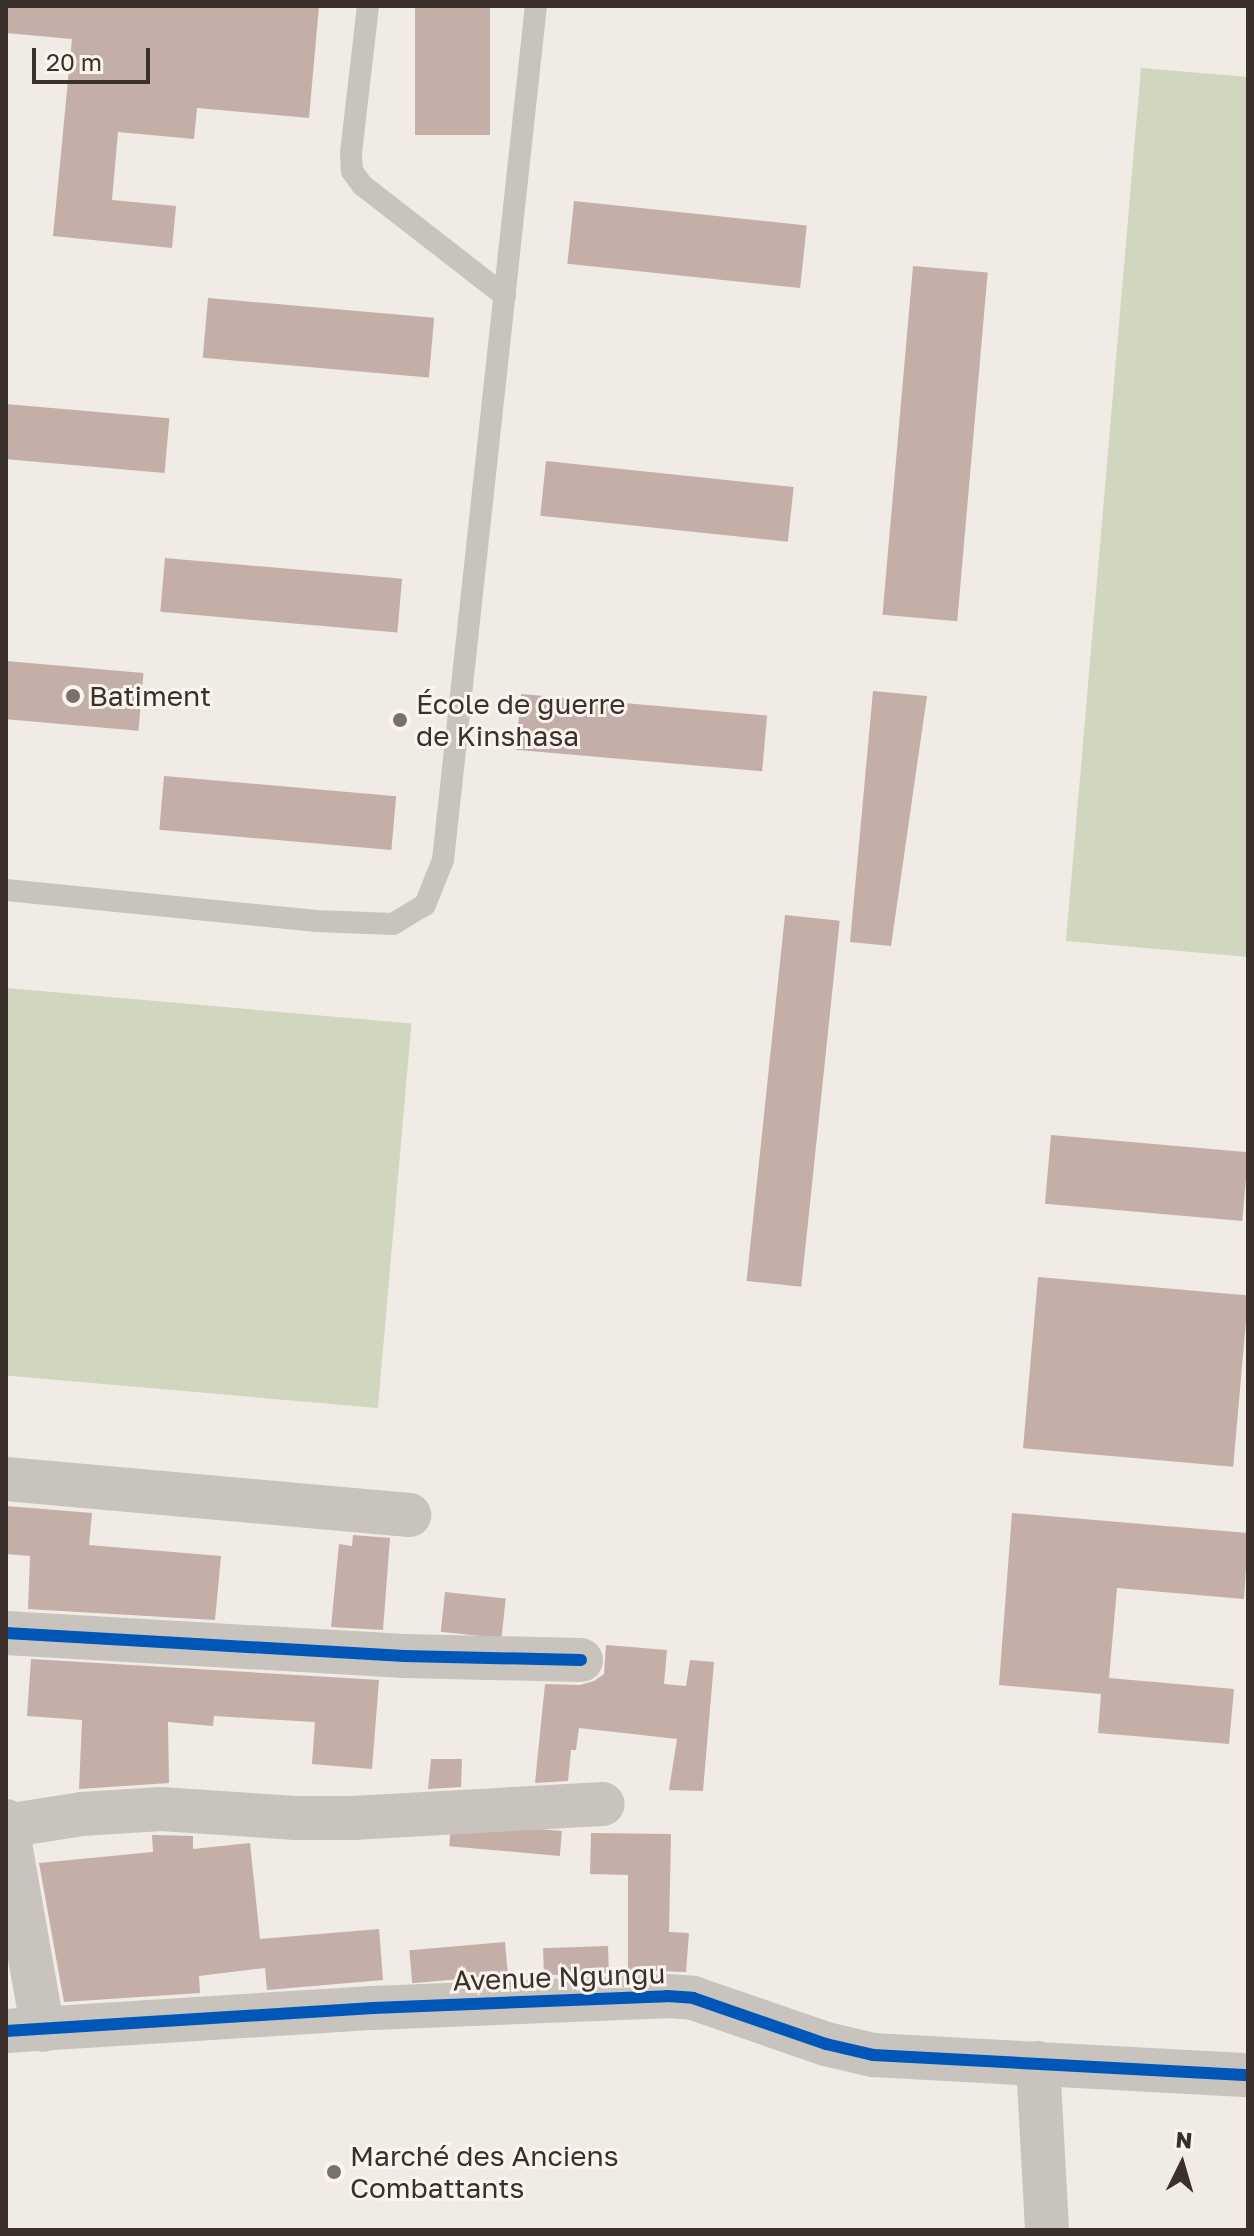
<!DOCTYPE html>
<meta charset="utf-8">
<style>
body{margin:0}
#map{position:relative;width:1254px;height:2236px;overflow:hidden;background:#f0ebe5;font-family:"Golos Text",sans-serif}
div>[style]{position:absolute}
.green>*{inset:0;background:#d1d6bf;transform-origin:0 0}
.building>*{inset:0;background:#c3afa7;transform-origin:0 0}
.lane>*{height:22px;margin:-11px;padding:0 11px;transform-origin:11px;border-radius:11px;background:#c9c3be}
.street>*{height:44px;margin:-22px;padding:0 22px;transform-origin:22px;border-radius:22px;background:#c9c3be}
.cycleway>*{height:12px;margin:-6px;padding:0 6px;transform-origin:6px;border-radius:6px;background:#0057b8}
.dots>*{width:22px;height:22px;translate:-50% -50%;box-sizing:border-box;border:4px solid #fbf5ee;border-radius:50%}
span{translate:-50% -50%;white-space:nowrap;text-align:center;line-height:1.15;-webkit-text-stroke:6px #fbf5ee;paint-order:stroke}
.poi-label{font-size:28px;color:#3b302b}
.left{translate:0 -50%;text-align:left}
.street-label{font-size:28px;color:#3b302b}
.frame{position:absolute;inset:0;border:8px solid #3b302b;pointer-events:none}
.north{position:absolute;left:1142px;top:2124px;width:80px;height:80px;-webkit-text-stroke:6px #fbf5ee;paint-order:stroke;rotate:5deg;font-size:22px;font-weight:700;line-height:32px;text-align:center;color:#3b302b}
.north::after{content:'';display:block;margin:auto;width:28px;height:36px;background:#3b302b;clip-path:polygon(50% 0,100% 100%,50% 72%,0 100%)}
.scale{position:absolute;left:32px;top:48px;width:118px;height:36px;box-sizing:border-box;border:4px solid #3b302b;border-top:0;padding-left:10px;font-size:24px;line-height:28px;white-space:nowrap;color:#3b302b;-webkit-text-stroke:6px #fbf5ee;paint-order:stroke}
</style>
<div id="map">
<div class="green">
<i style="clip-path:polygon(1141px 68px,1248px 77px,1248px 957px,1066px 941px)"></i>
<i style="left:6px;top:988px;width:407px;height:386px;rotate:5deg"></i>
</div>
<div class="building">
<i style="clip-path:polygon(6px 6px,319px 6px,309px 118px,197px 108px,194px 139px,118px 132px,112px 200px,176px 206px,172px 248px,53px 236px,72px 39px,6px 33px)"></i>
<i style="left:415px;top:6px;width:75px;height:129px"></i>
<i style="left:574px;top:201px;width:234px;height:63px;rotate:6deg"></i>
<i style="left:913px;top:266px;width:75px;height:350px;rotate:5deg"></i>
<i style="left:208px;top:298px;width:227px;height:60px;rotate:5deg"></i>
<i style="left:6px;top:404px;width:164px;height:55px;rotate:5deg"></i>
<i style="left:546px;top:461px;width:249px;height:55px;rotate:6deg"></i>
<i style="left:165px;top:558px;width:238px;height:54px;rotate:5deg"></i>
<i style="left:6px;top:661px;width:138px;height:58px;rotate:5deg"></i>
<i style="clip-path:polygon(873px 691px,927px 696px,891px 946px,850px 942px)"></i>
<i style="left:521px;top:694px;width:247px;height:56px;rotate:5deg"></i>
<i style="left:164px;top:776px;width:233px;height:54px;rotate:5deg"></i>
<i style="left:785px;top:915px;width:55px;height:368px;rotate:6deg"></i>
<i style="left:1051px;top:1135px;width:198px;height:69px;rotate:5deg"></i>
<i style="left:1038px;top:1277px;width:211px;height:172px;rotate:5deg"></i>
<i style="clip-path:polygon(6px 1506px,92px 1513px,89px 1545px,221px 1556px,215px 1620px,28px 1609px,30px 1556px,6px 1554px)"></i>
<i style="clip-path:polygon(1012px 1513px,1248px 1533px,1244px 1599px,1117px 1588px,1109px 1678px,1234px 1689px,1229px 1744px,1098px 1733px,1101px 1694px,999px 1685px)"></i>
<i style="clip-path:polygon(353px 1535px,390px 1538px,383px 1630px,331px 1627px,339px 1544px,352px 1546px)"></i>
<i style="left:445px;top:1592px;width:61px;height:40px;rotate:6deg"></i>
<i style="clip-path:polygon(606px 1645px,667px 1650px,664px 1684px,686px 1686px,690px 1660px,714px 1662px,703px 1791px,669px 1790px,677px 1739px,579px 1728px,576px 1750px,571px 1750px,568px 1781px,535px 1783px,545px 1684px,580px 1685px,594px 1681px,604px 1674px)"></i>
<i style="clip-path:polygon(31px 1659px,379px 1680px,372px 1769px,312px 1764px,315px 1722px,214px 1716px,213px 1726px,168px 1722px,169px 1783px,79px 1789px,82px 1720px,27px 1716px)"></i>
<i style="clip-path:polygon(431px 1759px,462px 1759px,461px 1787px,428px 1789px)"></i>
<i style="left:562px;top:1831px;width:25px;height:111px;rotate:95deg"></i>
<i style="clip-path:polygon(591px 1833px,671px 1834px,669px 1932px,689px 1933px,686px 1972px,628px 1970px,628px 1875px,590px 1874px)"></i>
<i style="clip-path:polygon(152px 1835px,193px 1836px,193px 1849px,250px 1843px,260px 1939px,379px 1929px,383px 1980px,267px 1990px,265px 1968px,199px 1976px,200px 1993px,64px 2002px,39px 1863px,153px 1852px)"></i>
<i style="left:505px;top:1942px;width:33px;height:96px;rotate:85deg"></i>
<i style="left:608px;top:1946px;width:27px;height:65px;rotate:88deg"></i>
</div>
<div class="lane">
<i style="left:368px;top:6px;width:148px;rotate:96.6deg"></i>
<i style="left:351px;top:153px;width:18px;rotate:87deg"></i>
<i style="left:352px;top:171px;width:17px;rotate:54deg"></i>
<i style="left:362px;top:185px;width:181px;rotate:37.8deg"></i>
<i style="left:6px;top:890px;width:312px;rotate:5.7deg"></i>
<i style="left:316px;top:921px;width:77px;rotate:2.2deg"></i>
<i style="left:393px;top:924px;width:37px;rotate:-31deg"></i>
<i style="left:425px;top:905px;width:48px;rotate:-68.2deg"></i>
<i style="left:443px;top:860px;width:859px;rotate:-83.79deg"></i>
</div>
<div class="street">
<i style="left:6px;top:1479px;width:405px;rotate:5.1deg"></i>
<i style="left:6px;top:1633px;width:399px;rotate:3.3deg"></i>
<i style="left:404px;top:1656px;width:177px;rotate:1.3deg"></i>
<i style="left:6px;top:1821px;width:212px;rotate:80deg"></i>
<i style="left:6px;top:1826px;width:77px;rotate:-9deg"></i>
<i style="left:82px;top:1814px;width:79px;rotate:-3.6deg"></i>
<i style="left:161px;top:1809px;width:135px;rotate:3.8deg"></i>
<i style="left:296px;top:1818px;width:57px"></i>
<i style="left:353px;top:1818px;width:250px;rotate:-3.2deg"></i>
<i style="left:6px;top:2031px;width:368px;rotate:-3.6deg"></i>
<i style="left:373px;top:2008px;width:294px;rotate:-2.3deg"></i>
<i style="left:667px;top:1996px;width:26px;rotate:4deg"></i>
<i style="left:693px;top:1998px;width:141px;rotate:19.1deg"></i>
<i style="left:826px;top:2044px;width:48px;rotate:13.2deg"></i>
<i style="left:873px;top:2055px;width:376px;rotate:3.1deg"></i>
<i style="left:1038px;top:2063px;width:167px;rotate:86.9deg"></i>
</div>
<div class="cycleway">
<i style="left:6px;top:1633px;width:399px;rotate:3.3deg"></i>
<i style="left:404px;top:1656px;width:177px;rotate:1.3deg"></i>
<i style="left:6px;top:2031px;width:368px;rotate:-3.6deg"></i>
<i style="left:373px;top:2008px;width:294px;rotate:-2.3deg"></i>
<i style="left:667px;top:1996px;width:26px;rotate:4deg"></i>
<i style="left:693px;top:1998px;width:141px;rotate:19.1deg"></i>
<i style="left:826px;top:2044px;width:48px;rotate:13.2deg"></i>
<i style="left:873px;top:2055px;width:376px;rotate:3.1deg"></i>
</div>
<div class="dots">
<i style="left:73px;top:696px;background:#7a716c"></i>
<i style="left:400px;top:720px;background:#7a716c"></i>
<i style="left:334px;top:2172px;background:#7a716c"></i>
</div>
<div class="poi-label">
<span class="left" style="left:89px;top:696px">Batiment</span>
<span class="left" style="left:416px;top:720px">École de guerre<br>de Kinshasa</span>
<span class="left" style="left:350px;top:2172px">Marché des Anciens<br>Combattants</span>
</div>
<div class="street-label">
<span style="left:559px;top:1977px;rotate:-2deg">Avenue Ngungu</span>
</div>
<div class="frame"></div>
<div class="north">N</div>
<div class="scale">20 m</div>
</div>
